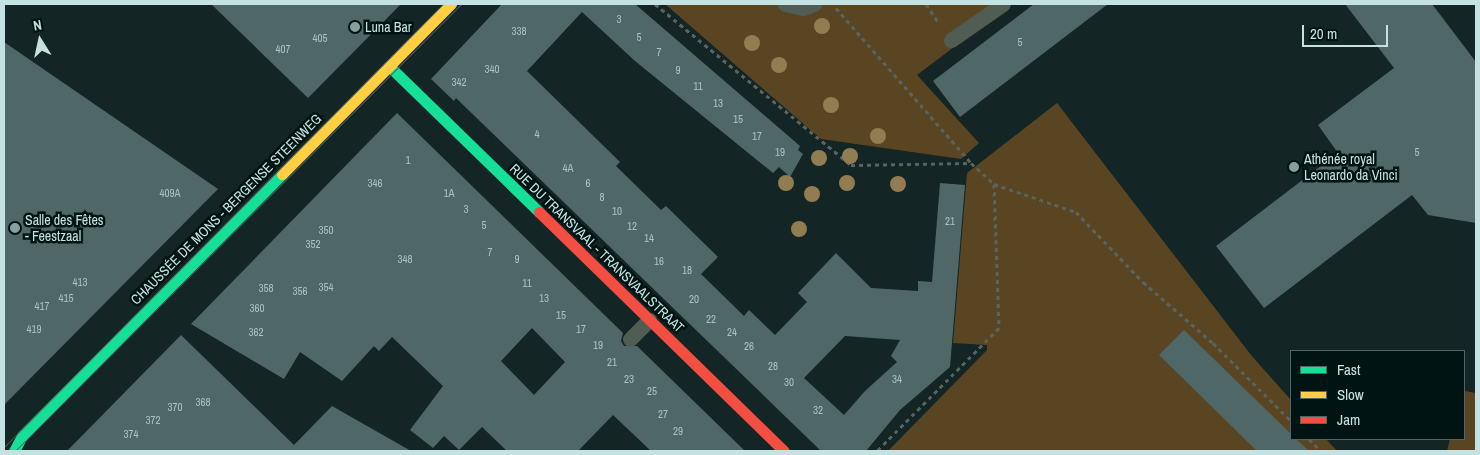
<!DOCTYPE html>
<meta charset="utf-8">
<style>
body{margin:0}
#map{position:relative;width:1480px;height:455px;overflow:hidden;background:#142525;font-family:"Archivo Narrow",sans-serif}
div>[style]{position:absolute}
.green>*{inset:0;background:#5a4522}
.building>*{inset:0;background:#4f6767}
.path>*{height:3px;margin-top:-1.5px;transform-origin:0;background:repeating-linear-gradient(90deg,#59645d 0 4px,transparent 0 8px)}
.lane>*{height:15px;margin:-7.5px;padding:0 7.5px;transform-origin:7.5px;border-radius:7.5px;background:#515c53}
.fast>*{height:11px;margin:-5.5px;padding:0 5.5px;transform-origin:5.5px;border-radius:5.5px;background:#16e098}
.slow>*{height:11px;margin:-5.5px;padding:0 5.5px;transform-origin:5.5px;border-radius:5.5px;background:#ffcf43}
.jam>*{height:11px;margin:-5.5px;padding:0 5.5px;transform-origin:5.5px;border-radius:5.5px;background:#f24e42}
.tram>*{height:1px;margin:-0.5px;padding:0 0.5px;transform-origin:0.5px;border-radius:0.5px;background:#505e5a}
.trees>*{width:16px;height:16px;margin:-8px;border-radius:50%;background:#927c52}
.dots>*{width:14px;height:14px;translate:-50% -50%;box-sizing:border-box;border:2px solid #001414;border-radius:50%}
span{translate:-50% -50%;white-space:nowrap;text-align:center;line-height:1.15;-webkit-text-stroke:5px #001414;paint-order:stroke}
.number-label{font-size:11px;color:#a7c3c2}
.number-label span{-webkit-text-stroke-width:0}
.poi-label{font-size:14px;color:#c4e2e1}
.left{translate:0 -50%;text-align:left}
.street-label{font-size:14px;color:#c4e2e1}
.frame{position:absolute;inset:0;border:5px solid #c4e2e1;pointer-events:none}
.legend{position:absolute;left:1290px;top:350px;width:175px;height:90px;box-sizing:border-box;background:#001414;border:1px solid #4e6666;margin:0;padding:6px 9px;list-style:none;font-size:15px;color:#c4e2e1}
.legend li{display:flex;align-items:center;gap:10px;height:25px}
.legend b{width:25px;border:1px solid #4e6666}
.north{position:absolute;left:15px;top:15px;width:50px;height:50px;-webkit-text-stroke:4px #001414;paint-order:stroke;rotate:350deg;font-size:14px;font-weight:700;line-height:20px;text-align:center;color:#c4e2e1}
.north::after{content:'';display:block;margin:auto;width:18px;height:22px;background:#c4e2e1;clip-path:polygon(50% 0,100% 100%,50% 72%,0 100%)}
.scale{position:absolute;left:1302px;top:25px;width:86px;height:22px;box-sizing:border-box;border:2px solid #c4e2e1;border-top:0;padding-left:6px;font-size:15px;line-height:18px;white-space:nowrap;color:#c4e2e1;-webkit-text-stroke:4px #001414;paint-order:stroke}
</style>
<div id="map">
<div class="green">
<i style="clip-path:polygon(665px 4px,1011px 4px,917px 75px,979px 143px,961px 159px,821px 139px)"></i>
<i style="clip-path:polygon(1057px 103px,1251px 355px,1291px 400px,1291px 439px,1326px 439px,1337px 451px,888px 451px,987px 350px,987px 345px,953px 343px,967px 173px)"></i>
<i style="clip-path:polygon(1465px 391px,1476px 393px,1476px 451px,1447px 451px,1450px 439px,1464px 439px)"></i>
</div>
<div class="building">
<i style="clip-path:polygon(211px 4px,401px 4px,308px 98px)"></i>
<i style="clip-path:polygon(evenodd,502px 4px,635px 4px,800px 146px,798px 150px,803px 154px,790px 177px,779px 167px,773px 173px,635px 61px,582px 12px,527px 71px,620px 162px,616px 166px,661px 210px,666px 206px,718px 257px,701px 274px,744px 316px,749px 310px,775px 335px,807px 302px,798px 293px,836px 253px,871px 288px,918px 291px,918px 281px,932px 282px,940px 183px,965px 185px,950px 367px,900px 410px,866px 451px,821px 451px,456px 98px,454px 101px,431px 79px,502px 4px,845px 336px,900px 340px,891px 356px,897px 362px,865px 391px,844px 415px,804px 378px,845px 336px)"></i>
<i style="clip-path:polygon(1034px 4px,1108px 4px,960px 117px,933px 81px)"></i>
<i style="clip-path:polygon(1345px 4px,1432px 4px,1476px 62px,1476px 223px,1428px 215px,1412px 195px,1264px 308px,1216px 246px,1338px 153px,1318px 125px,1394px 68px)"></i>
<i style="clip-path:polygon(4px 42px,218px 189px,4px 405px)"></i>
<i style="clip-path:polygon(evenodd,397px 113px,623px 333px,621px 341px,624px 346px,637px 346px,745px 451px,651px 451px,613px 415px,578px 451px,507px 451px,482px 427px,459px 450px,444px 436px,433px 448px,410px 430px,443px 386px,392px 337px,379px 351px,374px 346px,342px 381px,300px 352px,284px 379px,191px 324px,397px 113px,532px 328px,565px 362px,534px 395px,501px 361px,532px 328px)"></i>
<i style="clip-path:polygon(1184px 330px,1291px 434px,1291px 439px,1296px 439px,1309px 451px,1257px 451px,1159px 355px)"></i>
<i style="clip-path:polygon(181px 335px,294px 445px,332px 406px,411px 451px,67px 451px)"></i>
</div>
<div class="path">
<i style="left:655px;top:4px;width:254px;rotate:39.4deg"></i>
<i style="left:851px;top:165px;width:120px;rotate:-1deg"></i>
<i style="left:926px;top:4px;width:23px;rotate:56deg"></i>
<i style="left:836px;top:8px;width:206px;rotate:48.9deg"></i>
<i style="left:971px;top:163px;width:31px;rotate:42deg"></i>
<i style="left:994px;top:184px;width:144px;rotate:88deg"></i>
<i style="left:999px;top:328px;width:173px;rotate:134.8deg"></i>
<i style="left:994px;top:184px;width:87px;rotate:18.9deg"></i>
<i style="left:1076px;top:212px;width:97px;rotate:46.3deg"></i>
<i style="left:1143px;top:282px;width:93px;rotate:41.1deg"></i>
<i style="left:1213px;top:343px;width:110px;rotate:45deg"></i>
<i style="left:1309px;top:439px;width:17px;rotate:45deg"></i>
</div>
<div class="lane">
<i style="left:785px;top:4px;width:18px;rotate:13deg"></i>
<i style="left:803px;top:8px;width:12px;rotate:-20deg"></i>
<i style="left:951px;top:40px;width:63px;rotate:-34.7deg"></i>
<i style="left:630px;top:339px;width:27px;rotate:-45deg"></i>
</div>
<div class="fast">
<i style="left:389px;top:66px;width:209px;rotate:44.2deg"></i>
<i style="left:14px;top:451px;width:17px;rotate:-62deg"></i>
<i style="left:22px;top:436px;width:369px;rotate:-45.2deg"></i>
</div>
<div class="slow">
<i style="left:282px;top:174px;width:240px;rotate:-45.2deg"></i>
</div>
<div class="jam">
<i style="left:539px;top:212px;width:342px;rotate:44.3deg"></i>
</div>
<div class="tram">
<i style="left:4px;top:447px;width:624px;rotate:-45.26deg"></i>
<i style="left:15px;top:451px;width:631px;rotate:-45.06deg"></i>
</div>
<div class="trees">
<i style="left:822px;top:26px"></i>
<i style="left:752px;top:43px"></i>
<i style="left:779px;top:65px"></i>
<i style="left:831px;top:105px"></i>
<i style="left:878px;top:136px"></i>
<i style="left:850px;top:156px"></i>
<i style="left:819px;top:158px"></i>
<i style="left:786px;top:183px"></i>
<i style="left:847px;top:183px"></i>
<i style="left:898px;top:184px"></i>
<i style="left:812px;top:194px"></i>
<i style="left:799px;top:229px"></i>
</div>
<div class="dots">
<i style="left:355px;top:27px;background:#86a09f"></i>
<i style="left:1294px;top:167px;background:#86a09f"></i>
<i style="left:15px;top:228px;background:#86a09f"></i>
</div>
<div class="number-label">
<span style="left:619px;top:19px">3</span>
<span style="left:519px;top:31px">338</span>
<span style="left:639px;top:37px">5</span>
<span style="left:320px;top:38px">405</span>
<span style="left:1020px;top:42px">5</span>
<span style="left:283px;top:49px">407</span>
<span style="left:659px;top:52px">7</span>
<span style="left:492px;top:69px">340</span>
<span style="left:678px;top:70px">9</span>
<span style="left:459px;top:82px">342</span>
<span style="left:698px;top:86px">11</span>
<span style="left:718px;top:103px">13</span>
<span style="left:738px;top:119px">15</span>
<span style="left:537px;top:134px">4</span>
<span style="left:757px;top:136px">17</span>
<span style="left:780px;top:152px">19</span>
<span style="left:1417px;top:152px">5</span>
<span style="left:408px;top:160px">1</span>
<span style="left:568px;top:168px">4A</span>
<span style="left:375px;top:183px">346</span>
<span style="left:588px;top:183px">6</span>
<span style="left:170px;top:193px">409A</span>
<span style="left:449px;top:193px">1A</span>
<span style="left:602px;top:197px">8</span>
<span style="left:466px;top:209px">3</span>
<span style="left:617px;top:211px">10</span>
<span style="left:950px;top:221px">21</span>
<span style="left:484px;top:225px">5</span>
<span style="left:632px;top:226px">12</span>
<span style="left:326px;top:230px">350</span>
<span style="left:649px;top:238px">14</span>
<span style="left:313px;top:244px">352</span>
<span style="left:490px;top:252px">7</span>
<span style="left:405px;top:259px">348</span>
<span style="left:517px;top:259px">9</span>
<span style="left:659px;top:261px">16</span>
<span style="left:687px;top:270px">18</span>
<span style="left:80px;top:282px">413</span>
<span style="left:527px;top:283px">11</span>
<span style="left:326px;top:287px">354</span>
<span style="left:266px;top:288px">358</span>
<span style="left:300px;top:291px">356</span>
<span style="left:66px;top:298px">415</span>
<span style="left:544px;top:298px">13</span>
<span style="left:694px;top:299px">20</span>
<span style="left:42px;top:306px">417</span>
<span style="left:257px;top:308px">360</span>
<span style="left:561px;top:315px">15</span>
<span style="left:711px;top:319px">22</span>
<span style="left:34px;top:329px">419</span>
<span style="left:581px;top:329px">17</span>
<span style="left:256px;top:332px">362</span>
<span style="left:732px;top:332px">24</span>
<span style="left:598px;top:345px">19</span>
<span style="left:749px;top:346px">26</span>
<span style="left:612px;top:362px">21</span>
<span style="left:773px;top:366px">28</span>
<span style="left:629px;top:379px">23</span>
<span style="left:897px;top:379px">34</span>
<span style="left:789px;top:382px">30</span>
<span style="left:652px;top:391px">25</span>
<span style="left:203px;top:402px">368</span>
<span style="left:175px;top:407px">370</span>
<span style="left:818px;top:410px">32</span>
<span style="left:663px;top:414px">27</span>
<span style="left:153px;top:420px">372</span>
<span style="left:678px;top:431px">29</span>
<span style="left:131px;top:434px">374</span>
</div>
<div class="poi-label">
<span class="left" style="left:365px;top:27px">Luna Bar</span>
<span class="left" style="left:1304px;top:167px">Athénée royal<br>Leonardo da Vinci</span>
<span class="left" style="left:25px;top:228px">Salle des Fêtes<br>- Feestzaal</span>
</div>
<div class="street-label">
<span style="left:226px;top:209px;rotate:-45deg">CHAUSSÉE DE MONS - BERGENSE STEENWEG</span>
<span style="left:597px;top:248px;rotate:44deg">RUE DU TRANSVAAL - TRANSVAALSTRAAT</span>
</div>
<div class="frame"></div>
<ul class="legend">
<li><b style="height:6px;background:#16e098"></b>Fast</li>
<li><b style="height:6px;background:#ffcf43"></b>Slow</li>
<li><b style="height:6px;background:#f24e42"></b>Jam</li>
</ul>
<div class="north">N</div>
<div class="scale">20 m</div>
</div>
